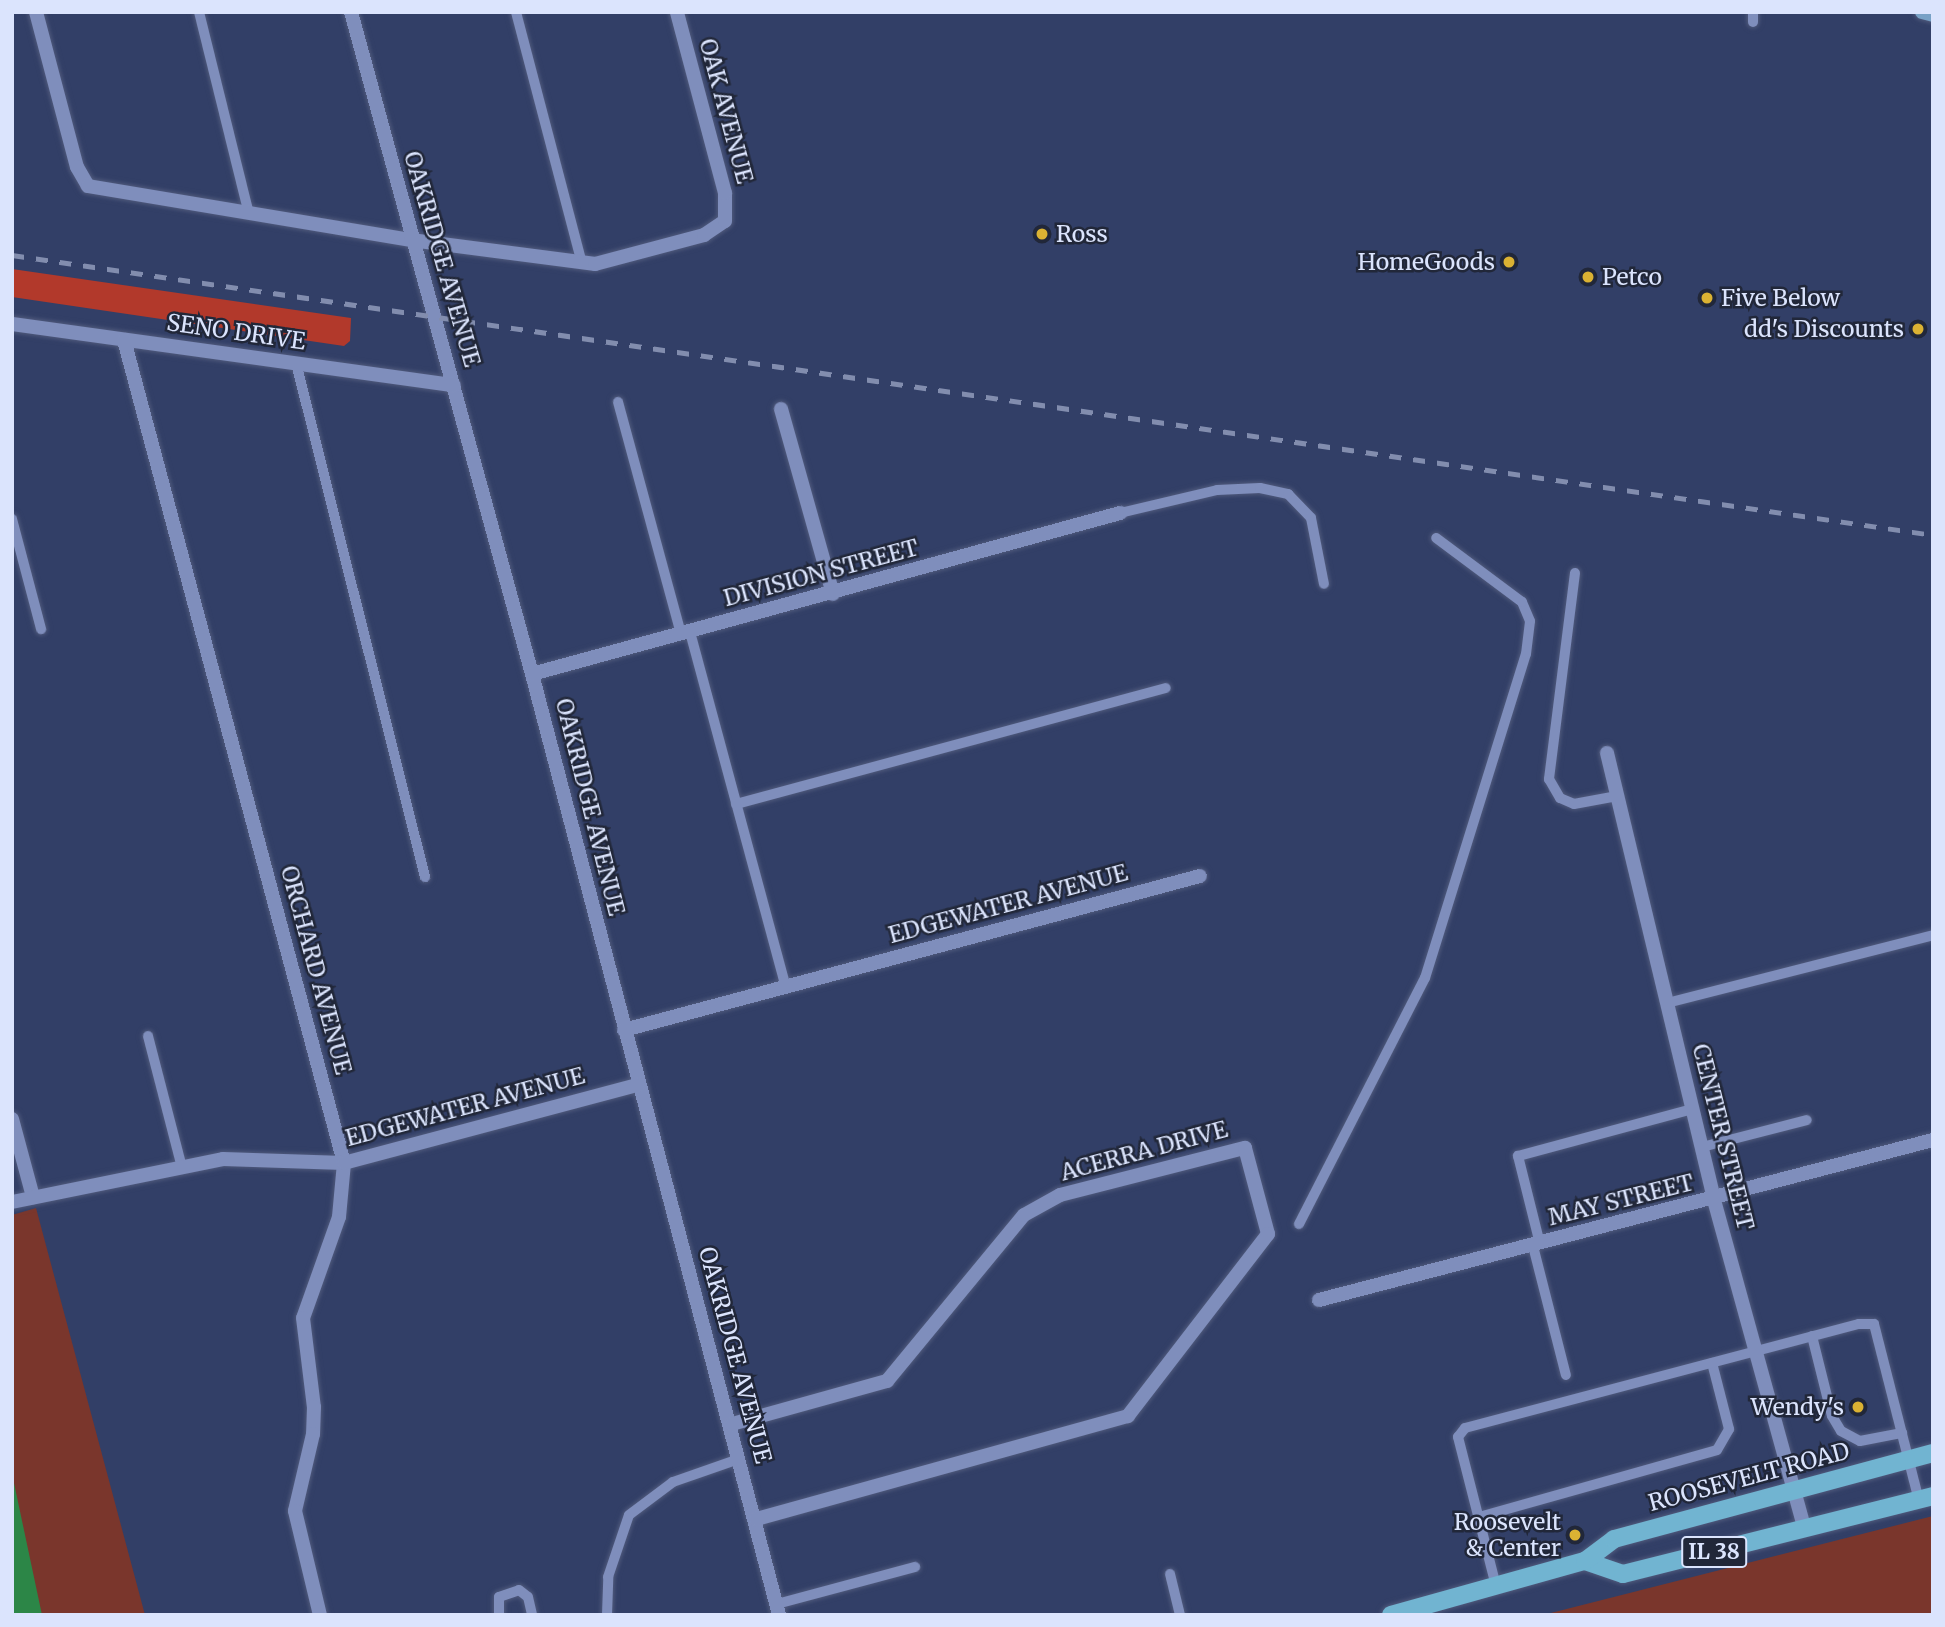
<!DOCTYPE html>
<style>
body{margin:0}
#map{position:relative;width:1945px;height:1627px;overflow:hidden;background:#323f67;font-family:Merriweather,serif}
div>[style]{position:absolute}
.green>*{inset:0;background:#7a362c}
.forest>*{inset:0;background:#b2392b}
.water>*{inset:0;background:#2c8647}
.roads{filter:drop-shadow(0 0 2px #505a7c) drop-shadow(0 0 2px #505a7c)}
.lane>*{height:10px;margin:-5px;padding:0 5px;transform-origin:5px;border-radius:5px;background:#7f8ebc}
.street>*{height:14px;margin:-7px;padding:0 7px;transform-origin:7px;border-radius:7px;background:#7f8ebc}
.secondary>*{height:14px;margin:-7px;padding:0 7px;transform-origin:7px;border-radius:7px;background:#78a1c6}
.primary>*{height:18px;margin:-9px;padding:0 9px;transform-origin:9px;border-radius:9px;background:#71b4d1}
.rail>*{height:5px;margin-top:-2.5px;transform-origin:0;background:repeating-linear-gradient(90deg,#828dae 0 12px,transparent 0 24px)}
.dots>*{width:19px;height:19px;translate:-50% -50%;box-sizing:border-box;border:4px solid #212739;border-radius:50%}
span{translate:-50% -50%;white-space:nowrap;text-align:center;line-height:1.15;-webkit-text-stroke:5px #212739;paint-order:stroke}
.shield-label span{padding:2px 5px;background:#212739;border:2px solid;border-radius:5px;-webkit-text-stroke-width:0}
.shield-label{font-size:21px;color:#dbe4fd;font-weight:700}
.street-label{font-size:23px;color:#dbe4fd}
.poi-label{font-size:23px;color:#dbe4fd}
.left{translate:0 -50%;text-align:left}
.right{translate:-100% -50%;text-align:right}
.frame{position:absolute;inset:0;border:14px solid #dbe4fd;pointer-events:none}
</style>
<div id="map">
<div class="green">
<i style="clip-path:polygon(36px 1208px,145px 1615px,12px 1615px,12px 1215px)"></i>
<i style="clip-path:polygon(1933px 1516px,1933px 1615px,1543px 1615px)"></i>
</div>
<div class="forest">
<i style="clip-path:polygon(12px 269px,351px 318px,350px 341px,344px 346px,12px 297px)"></i>
</div>
<div class="water">
<i style="clip-path:polygon(12px 1480px,14px 1483px,42px 1615px,12px 1615px)"></i>
</div>
<div class="roads">
<div class="lane">
<i style="left:199px;top:12px;width:208px;rotate:76.1deg"></i>
<i style="left:516px;top:12px;width:260px;rotate:75.3deg"></i>
<i style="left:1753px;top:22px;width:10px;rotate:-90deg"></i>
<i style="left:296px;top:363px;width:530px;rotate:75.91deg"></i>
<i style="left:618px;top:402px;width:240px;rotate:74.8deg"></i>
<i style="left:1120px;top:513px;width:100px;rotate:-13.3deg"></i>
<i style="left:1217px;top:490px;width:43px;rotate:-2.7deg"></i>
<i style="left:1260px;top:488px;width:29px;rotate:12deg"></i>
<i style="left:1288px;top:494px;width:33px;rotate:46deg"></i>
<i style="left:1311px;top:518px;width:67px;rotate:78.9deg"></i>
<i style="left:12px;top:519px;width:114px;rotate:75.2deg"></i>
<i style="left:1575px;top:573px;width:208px;rotate:97.2deg"></i>
<i style="left:1549px;top:779px;width:22px;rotate:60deg"></i>
<i style="left:1560px;top:798px;width:15px;rotate:23deg"></i>
<i style="left:1574px;top:804px;width:44px;rotate:-10.5deg"></i>
<i style="left:690px;top:632px;width:368px;rotate:74.9deg"></i>
<i style="left:736px;top:804px;width:445px;rotate:-15.1deg"></i>
<i style="left:1667px;top:1003px;width:275px;rotate:-14.3deg"></i>
<i style="left:148px;top:1036px;width:132px;rotate:75.5deg"></i>
<i style="left:1702px;top:1147px;width:108px;rotate:-14.4deg"></i>
<i style="left:1299px;top:1224px;width:276px;rotate:-62.9deg"></i>
<i style="left:1425px;top:978px;width:339px;rotate:-72.7deg"></i>
<i style="left:1526px;top:654px;width:33px;rotate:-83deg"></i>
<i style="left:1530px;top:621px;width:21px;rotate:-113deg"></i>
<i style="left:1522px;top:602px;width:107px;rotate:-143.3deg"></i>
<i style="left:1540px;top:1244px;width:91px;rotate:-104deg"></i>
<i style="left:1518px;top:1156px;width:180px;rotate:-15.1deg"></i>
<i style="left:1533px;top:1246px;width:133px;rotate:75.7deg"></i>
<i style="left:1812px;top:1336px;width:82px;rotate:76deg"></i>
<i style="left:1832px;top:1416px;width:17px;rotate:59deg"></i>
<i style="left:1841px;top:1431px;width:21px;rotate:28deg"></i>
<i style="left:1860px;top:1441px;width:43px;rotate:-10.8deg"></i>
<i style="left:1479px;top:1517px;width:247px;rotate:-15.7deg"></i>
<i style="left:1717px;top:1450px;width:24px;rotate:-60deg"></i>
<i style="left:1729px;top:1429px;width:68px;rotate:-104.4deg"></i>
<i style="left:1170px;top:1574px;width:42px;rotate:76.3deg"></i>
<i style="left:1496px;top:1586px;width:154px;rotate:-104.3deg"></i>
<i style="left:1458px;top:1437px;width:11px;rotate:-52deg"></i>
<i style="left:1465px;top:1428px;width:407px;rotate:-14.8deg"></i>
<i style="left:1859px;top:1324px;width:15px"></i>
<i style="left:1874px;top:1324px;width:182px;rotate:75.7deg"></i>
<i style="left:777px;top:1604px;width:143px;rotate:-15deg"></i>
<i style="left:499px;top:1615px;width:18px;rotate:-90deg"></i>
<i style="left:499px;top:1597px;width:21px;rotate:-19deg"></i>
<i style="left:519px;top:1590px;width:11px;rotate:38deg"></i>
<i style="left:528px;top:1597px;width:18px;rotate:77deg"></i>
<i style="left:607px;top:1615px;width:38px;rotate:-88deg"></i>
<i style="left:608px;top:1577px;width:65px;rotate:-71.3deg"></i>
<i style="left:629px;top:1515px;width:55px;rotate:-36.9deg"></i>
<i style="left:673px;top:1482px;width:70px;rotate:-19.2deg"></i>
</div>
<div class="street">
<i style="left:36px;top:12px;width:160px;rotate:75.2deg"></i>
<i style="left:77px;top:167px;width:22px;rotate:60deg"></i>
<i style="left:88px;top:186px;width:327px;rotate:9.5deg"></i>
<i style="left:411px;top:240px;width:186px;rotate:7.4deg"></i>
<i style="left:595px;top:264px;width:113px;rotate:-14.9deg"></i>
<i style="left:704px;top:235px;width:25px;rotate:-34deg"></i>
<i style="left:725px;top:221px;width:28px;rotate:-90deg"></i>
<i style="left:725px;top:193px;width:187px;rotate:-104.9deg"></i>
<i style="left:351px;top:12px;width:686px;rotate:74.71deg"></i>
<i style="left:532px;top:674px;width:973px;rotate:75.29deg"></i>
<i style="left:12px;top:324px;width:446px;rotate:7.9deg"></i>
<i style="left:124px;top:340px;width:852px;rotate:75.03deg"></i>
<i style="left:344px;top:1163px;width:54px;rotate:95.3deg"></i>
<i style="left:339px;top:1217px;width:107px;rotate:109.6deg"></i>
<i style="left:303px;top:1318px;width:90px;rotate:83deg"></i>
<i style="left:314px;top:1407px;width:27px;rotate:92deg"></i>
<i style="left:313px;top:1434px;width:79px;rotate:103.2deg"></i>
<i style="left:295px;top:1511px;width:107px;rotate:76.5deg"></i>
<i style="left:781px;top:409px;width:192px;rotate:74.3deg"></i>
<i style="left:532px;top:674px;width:610px;rotate:-15.31deg"></i>
<i style="left:1607px;top:753px;width:460px;rotate:76.5deg"></i>
<i style="left:1714px;top:1200px;width:342px;rotate:74.6deg"></i>
<i style="left:624px;top:1030px;width:596px;rotate:-14.97deg"></i>
<i style="left:12px;top:1119px;width:81px;rotate:74.9deg"></i>
<i style="left:12px;top:1202px;width:215px;rotate:-11.5deg"></i>
<i style="left:223px;top:1159px;width:121px;rotate:1.9deg"></i>
<i style="left:344px;top:1163px;width:304px;rotate:-14.9deg"></i>
<i style="left:1319px;top:1300px;width:635px;rotate:-14.61deg"></i>
<i style="left:732px;top:1424px;width:161px;rotate:-15.5deg"></i>
<i style="left:887px;top:1381px;width:215px;rotate:-50.5deg"></i>
<i style="left:1024px;top:1215px;width:41px;rotate:-29.1deg"></i>
<i style="left:1060px;top:1195px;width:191px;rotate:-14.3deg"></i>
<i style="left:1245px;top:1148px;width:89px;rotate:75deg"></i>
<i style="left:1268px;top:1234px;width:230px;rotate:127.6deg"></i>
<i style="left:1128px;top:1416px;width:386px;rotate:164.5deg"></i>
</div>
<div class="secondary">
<i style="left:1922px;top:12px;width:11px;rotate:15deg"></i>
</div>
<div class="primary">
<i style="left:1585px;top:1561px;width:40px;rotate:18.9deg"></i>
<i style="left:1623px;top:1574px;width:320px;rotate:-14.1deg"></i>
<i style="left:1391px;top:1615px;width:201px;rotate:-15.6deg"></i>
<i style="left:1585px;top:1561px;width:36px;rotate:-37deg"></i>
<i style="left:1614px;top:1539px;width:330px;rotate:-15.1deg"></i>
</div>
</div>
<div class="rail">
<i style="left:12px;top:255px;width:1941px;rotate:8.29deg"></i>
</div>
<div class="dots">
<i style="left:1042px;top:234px;background:#dbb233"></i>
<i style="left:1509px;top:262px;background:#dbb233"></i>
<i style="left:1588px;top:277px;background:#dbb233"></i>
<i style="left:1707px;top:298px;background:#dbb233"></i>
<i style="left:1918px;top:329px;background:#dbb233"></i>
<i style="left:1858px;top:1407px;background:#dbb233"></i>
<i style="left:1575px;top:1535px;background:#dbb233"></i>
</div>
<div class="shield-label">
<span style="left:1714px;top:1552px">IL 38</span>
</div>
<div class="street-label">
<span style="left:726px;top:111px;rotate:75deg">OAK AVENUE</span>
<span style="left:442px;top:259px;rotate:74deg">OAKRIDGE AVENUE</span>
<span style="left:236px;top:332px;rotate:8deg">SENO DRIVE</span>
<span style="left:821px;top:573px;rotate:-15deg">DIVISION STREET</span>
<span style="left:590px;top:807px;rotate:76deg">OAKRIDGE AVENUE</span>
<span style="left:1008px;top:904px;rotate:-15deg">EDGEWATER AVENUE</span>
<span style="left:316px;top:970px;rotate:75deg">ORCHARD AVENUE</span>
<span style="left:465px;top:1107px;rotate:-15deg">EDGEWATER AVENUE</span>
<span style="left:1723px;top:1137px;rotate:76deg">CENTER STREET</span>
<span style="left:1144px;top:1151px;rotate:-15deg">ACERRA DRIVE</span>
<span style="left:1621px;top:1200px;rotate:-14deg">MAY STREET</span>
<span style="left:735px;top:1355px;rotate:75deg">OAKRIDGE AVENUE</span>
<span style="left:1749px;top:1477px;rotate:-15deg">ROOSEVELT ROAD</span>
</div>
<div class="poi-label">
<span class="left" style="left:1056px;top:234px">Ross</span>
<span class="right" style="left:1495px;top:262px">HomeGoods</span>
<span class="left" style="left:1602px;top:277px">Petco</span>
<span class="left" style="left:1721px;top:298px">Five Below</span>
<span class="right" style="left:1904px;top:329px">dd's Discounts</span>
<span class="right" style="left:1844px;top:1407px">Wendy's</span>
<span class="right" style="left:1561px;top:1535px">Roosevelt<br>&amp; Center</span>
</div>
<div class="frame"></div>
</div>
